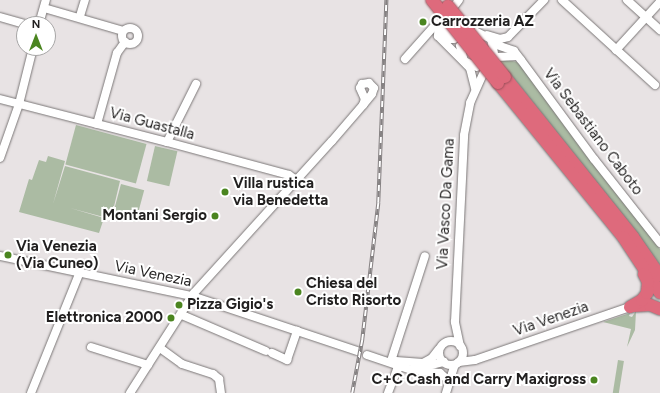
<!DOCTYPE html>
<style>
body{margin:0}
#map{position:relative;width:660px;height:393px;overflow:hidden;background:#e8e3e4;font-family:Figtree,sans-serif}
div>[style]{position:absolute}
.green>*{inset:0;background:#abbba3;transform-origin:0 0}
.roads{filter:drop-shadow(0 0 1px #7b7777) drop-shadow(0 0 1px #7b7777)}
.minor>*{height:8px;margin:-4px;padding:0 4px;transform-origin:4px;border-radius:4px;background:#fff}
.minor>.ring{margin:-4px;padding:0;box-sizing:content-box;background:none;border:8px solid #fff;border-radius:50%}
.highway>*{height:12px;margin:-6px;padding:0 6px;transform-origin:6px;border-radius:6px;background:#de6a7c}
.rail>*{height:3.5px;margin-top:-1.75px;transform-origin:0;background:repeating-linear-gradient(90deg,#fff 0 6px,#858182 0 12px);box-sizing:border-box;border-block:1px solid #858182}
.bridges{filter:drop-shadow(0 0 1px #9c505b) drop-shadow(0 0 1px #9c505b)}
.highway-bridge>*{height:12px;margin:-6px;padding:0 6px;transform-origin:6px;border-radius:6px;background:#de6a7c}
.dots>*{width:11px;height:11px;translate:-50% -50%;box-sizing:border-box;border:2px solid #fff;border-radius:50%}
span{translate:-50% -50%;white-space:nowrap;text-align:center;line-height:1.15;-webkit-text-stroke:4px #fff;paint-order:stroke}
.poi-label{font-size:15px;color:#211f1f;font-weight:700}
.left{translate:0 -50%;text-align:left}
.right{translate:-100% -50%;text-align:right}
.street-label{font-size:15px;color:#211f1f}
.north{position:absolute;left:16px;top:16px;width:40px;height:40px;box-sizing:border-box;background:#fff;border:1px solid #a6a5a5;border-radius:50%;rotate:0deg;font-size:11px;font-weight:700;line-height:16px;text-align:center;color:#211f1f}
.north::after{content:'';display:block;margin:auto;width:14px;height:18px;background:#4b8520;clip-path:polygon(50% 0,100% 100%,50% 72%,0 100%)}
</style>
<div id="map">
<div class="green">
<i style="clip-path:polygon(506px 60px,518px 62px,585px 154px,660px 249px,660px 265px,636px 232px,500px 61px)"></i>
<i style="left:76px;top:125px;width:73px;height:41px;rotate:15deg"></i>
<i style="left:155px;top:146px;width:23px;height:36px;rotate:13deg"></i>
<i style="clip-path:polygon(48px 156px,65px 161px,53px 204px,65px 166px,120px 181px,111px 219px,70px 208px,104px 218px,99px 233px,19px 212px,29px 179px,32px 180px,39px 160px,46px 162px)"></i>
<i style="left:121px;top:184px;width:24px;height:33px;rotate:15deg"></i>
<i style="clip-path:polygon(636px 311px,635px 330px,627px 347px,631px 329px,603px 322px,630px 313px,629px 316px,632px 317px)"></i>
<i style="left:618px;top:360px;width:6px;height:34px;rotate:9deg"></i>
</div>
<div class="roads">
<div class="minor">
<i style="left:562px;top:0;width:126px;rotate:42.4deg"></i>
<i style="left:627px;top:0;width:45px;rotate:42.3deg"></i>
<i style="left:455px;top:5px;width:6px;rotate:-51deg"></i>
<i style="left:44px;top:8px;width:82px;rotate:16.2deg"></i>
<i style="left:80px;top:16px;width:17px;rotate:-73deg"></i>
<i style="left:0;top:17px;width:25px;rotate:16deg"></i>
<i style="left:439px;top:21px;width:15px;rotate:94deg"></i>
<i style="left:438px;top:36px;width:45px;rotate:45deg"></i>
<i style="left:470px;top:68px;width:21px;rotate:76deg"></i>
<i style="left:39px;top:24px;width:25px;rotate:-74deg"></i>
<i style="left:444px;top:26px;width:6px;rotate:72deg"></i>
<i style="left:446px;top:32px;width:7px;rotate:45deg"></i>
<i class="ring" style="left:122px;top:28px;width:8px;height:8px"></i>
<i style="left:440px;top:32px;width:11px;rotate:41deg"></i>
<i style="left:448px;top:39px;width:6px"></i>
<i style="left:477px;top:32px;width:16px;rotate:27deg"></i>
<i style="left:491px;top:39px;width:14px;rotate:78deg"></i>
<i style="left:487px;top:35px;width:14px;rotate:17deg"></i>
<i style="left:500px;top:39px;width:8px;rotate:-14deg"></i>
<i style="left:508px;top:37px;width:52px;rotate:-45.8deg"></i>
<i style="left:492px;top:41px;width:6px;rotate:39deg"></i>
<i style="left:497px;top:45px;width:18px;rotate:19deg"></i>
<i style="left:514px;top:51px;width:11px;rotate:52deg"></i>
<i style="left:521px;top:60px;width:123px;rotate:53.6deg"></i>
<i style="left:594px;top:159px;width:107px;rotate:51.8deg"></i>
<i style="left:460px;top:46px;width:16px;rotate:75deg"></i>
<i style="left:464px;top:61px;width:14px;rotate:25deg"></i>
<i style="left:616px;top:50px;width:65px;rotate:-47.5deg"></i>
<i style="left:497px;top:57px;width:20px;rotate:-3deg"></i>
<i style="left:405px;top:59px;width:48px;rotate:-48.4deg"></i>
<i style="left:0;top:99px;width:172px;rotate:14.4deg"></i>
<i style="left:167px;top:142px;width:126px;rotate:15.1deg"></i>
<i style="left:289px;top:175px;width:9px;rotate:36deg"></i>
<i style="left:97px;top:124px;width:74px;rotate:-74.3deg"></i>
<i style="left:117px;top:53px;width:14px;rotate:-54deg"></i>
<i style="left:167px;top:142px;width:65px;rotate:-63.4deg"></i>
<i style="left:0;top:158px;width:57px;rotate:-70.6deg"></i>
<i style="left:19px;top:104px;width:58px;rotate:-76deg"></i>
<i style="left:0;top:256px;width:196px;rotate:11.8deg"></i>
<i style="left:192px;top:296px;width:174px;rotate:18.4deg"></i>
<i style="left:182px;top:315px;width:91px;rotate:23.2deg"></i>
<i class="ring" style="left:439px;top:341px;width:16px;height:16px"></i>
<i style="left:460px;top:346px;width:25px;rotate:-102deg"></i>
<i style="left:455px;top:322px;width:187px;rotate:-87.2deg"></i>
<i style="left:464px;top:135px;width:33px;rotate:-79deg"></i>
<i style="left:470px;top:103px;width:32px;rotate:-66deg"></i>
<i style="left:91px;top:347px;width:60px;rotate:17.5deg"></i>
<i style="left:160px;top:348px;width:27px;rotate:36deg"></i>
<i style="left:182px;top:364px;width:33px;rotate:18deg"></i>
<i style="left:213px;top:374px;width:8px;rotate:40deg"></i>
<i style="left:219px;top:379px;width:14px;rotate:82deg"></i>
<i style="left:272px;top:353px;width:17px;rotate:25deg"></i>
<i style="left:287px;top:360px;width:31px;rotate:-71deg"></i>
<i style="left:367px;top:355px;width:46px;rotate:18.8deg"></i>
<i style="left:411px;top:370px;width:34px;rotate:-14deg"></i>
<i style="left:391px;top:361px;width:110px;rotate:-72.1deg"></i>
<i style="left:396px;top:361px;width:27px;rotate:4deg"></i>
<i style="left:423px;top:363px;width:10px;rotate:-29deg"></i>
<i style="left:432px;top:358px;width:11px;rotate:-52deg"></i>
<i style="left:420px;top:371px;width:20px;rotate:6deg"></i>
<i style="left:440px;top:373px;width:9px;rotate:41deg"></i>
<i style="left:31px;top:393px;width:131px;rotate:-68deg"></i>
<i style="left:130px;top:393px;width:119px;rotate:-57.4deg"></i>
<i style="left:194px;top:293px;width:205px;rotate:-47.8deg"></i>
<i style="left:332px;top:141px;width:48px;rotate:-49.3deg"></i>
<i style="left:363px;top:105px;width:14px;rotate:-51deg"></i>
<i style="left:372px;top:94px;width:6px;rotate:-72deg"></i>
<i style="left:374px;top:88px;width:7px;rotate:-135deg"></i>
<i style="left:369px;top:83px;width:7px;rotate:172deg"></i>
<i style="left:362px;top:84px;width:4px;rotate:117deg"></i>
<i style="left:360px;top:88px;width:12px;rotate:66deg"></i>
<i style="left:365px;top:99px;width:6px;rotate:108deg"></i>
<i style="left:388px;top:393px;width:25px;rotate:-69deg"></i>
<i style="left:397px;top:370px;width:6px;rotate:-39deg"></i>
<i style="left:446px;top:393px;width:28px;rotate:-73deg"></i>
<i style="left:454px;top:366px;width:6px;rotate:-39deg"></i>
<i style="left:459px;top:362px;width:16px;rotate:-7deg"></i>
<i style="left:475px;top:360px;width:164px;rotate:-18.9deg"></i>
</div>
<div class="highway">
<i style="left:505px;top:77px;width:205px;rotate:51.3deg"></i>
<i style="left:633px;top:237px;width:47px;rotate:55.3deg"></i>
<i style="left:498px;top:83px;width:198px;rotate:50.9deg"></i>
<i style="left:623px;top:237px;width:67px;rotate:56.5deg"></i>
<i style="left:633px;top:306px;width:17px;rotate:-3deg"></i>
<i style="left:650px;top:305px;width:11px;rotate:22deg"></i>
<i style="left:630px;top:307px;width:14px;rotate:-30deg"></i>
<i style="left:642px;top:300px;width:9px;rotate:-54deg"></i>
<i style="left:647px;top:293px;width:11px;rotate:-85deg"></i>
<i style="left:648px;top:282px;width:9px;rotate:-117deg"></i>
</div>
</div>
<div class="rail">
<i style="left:352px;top:393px;width:54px;rotate:-79.3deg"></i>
<i style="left:362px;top:340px;width:138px;rotate:-83.3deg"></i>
<i style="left:378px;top:203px;width:203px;rotate:-87.7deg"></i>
</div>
<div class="bridges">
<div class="highway-bridge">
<i style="left:432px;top:0;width:106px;rotate:51.5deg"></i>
<i style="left:448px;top:6px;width:91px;rotate:51.2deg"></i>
</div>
</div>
<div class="dots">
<i style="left:423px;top:22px;background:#4b8520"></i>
<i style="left:225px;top:192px;background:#4b8520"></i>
<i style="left:215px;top:216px;background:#4b8520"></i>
<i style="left:8px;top:255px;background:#4b8520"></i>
<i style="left:298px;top:292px;background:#4b8520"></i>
<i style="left:179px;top:305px;background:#4b8520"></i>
<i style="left:171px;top:318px;background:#4b8520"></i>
<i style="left:594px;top:380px;background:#4b8520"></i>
</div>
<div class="poi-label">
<span class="left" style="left:431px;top:22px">Carrozzeria AZ</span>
<span class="left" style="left:233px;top:192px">Villa rustica<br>via Benedetta</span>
<span class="right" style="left:207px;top:216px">Montani Sergio</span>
<span class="left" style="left:16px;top:255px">Via Venezia<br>(Via Cuneo)</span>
<span class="left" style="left:306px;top:292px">Chiesa del<br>Cristo Risorto</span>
<span class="left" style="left:187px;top:305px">Pizza Gigio's</span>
<span class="right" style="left:163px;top:318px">Elettronica 2000</span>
<span class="right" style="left:586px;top:380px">C+C Cash and Carry Maxigross</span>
</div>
<div class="street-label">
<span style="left:152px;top:124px;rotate:15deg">Via Guastalla</span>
<span style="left:593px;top:132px;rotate:53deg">Via Sebastiano Caboto</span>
<span style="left:446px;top:204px;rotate:-87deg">Via Vasco Da Gama</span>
<span style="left:153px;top:274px;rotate:12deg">Via Venezia</span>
<span style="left:551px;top:319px;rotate:-19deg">Via Venezia</span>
</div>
<div class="north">N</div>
</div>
